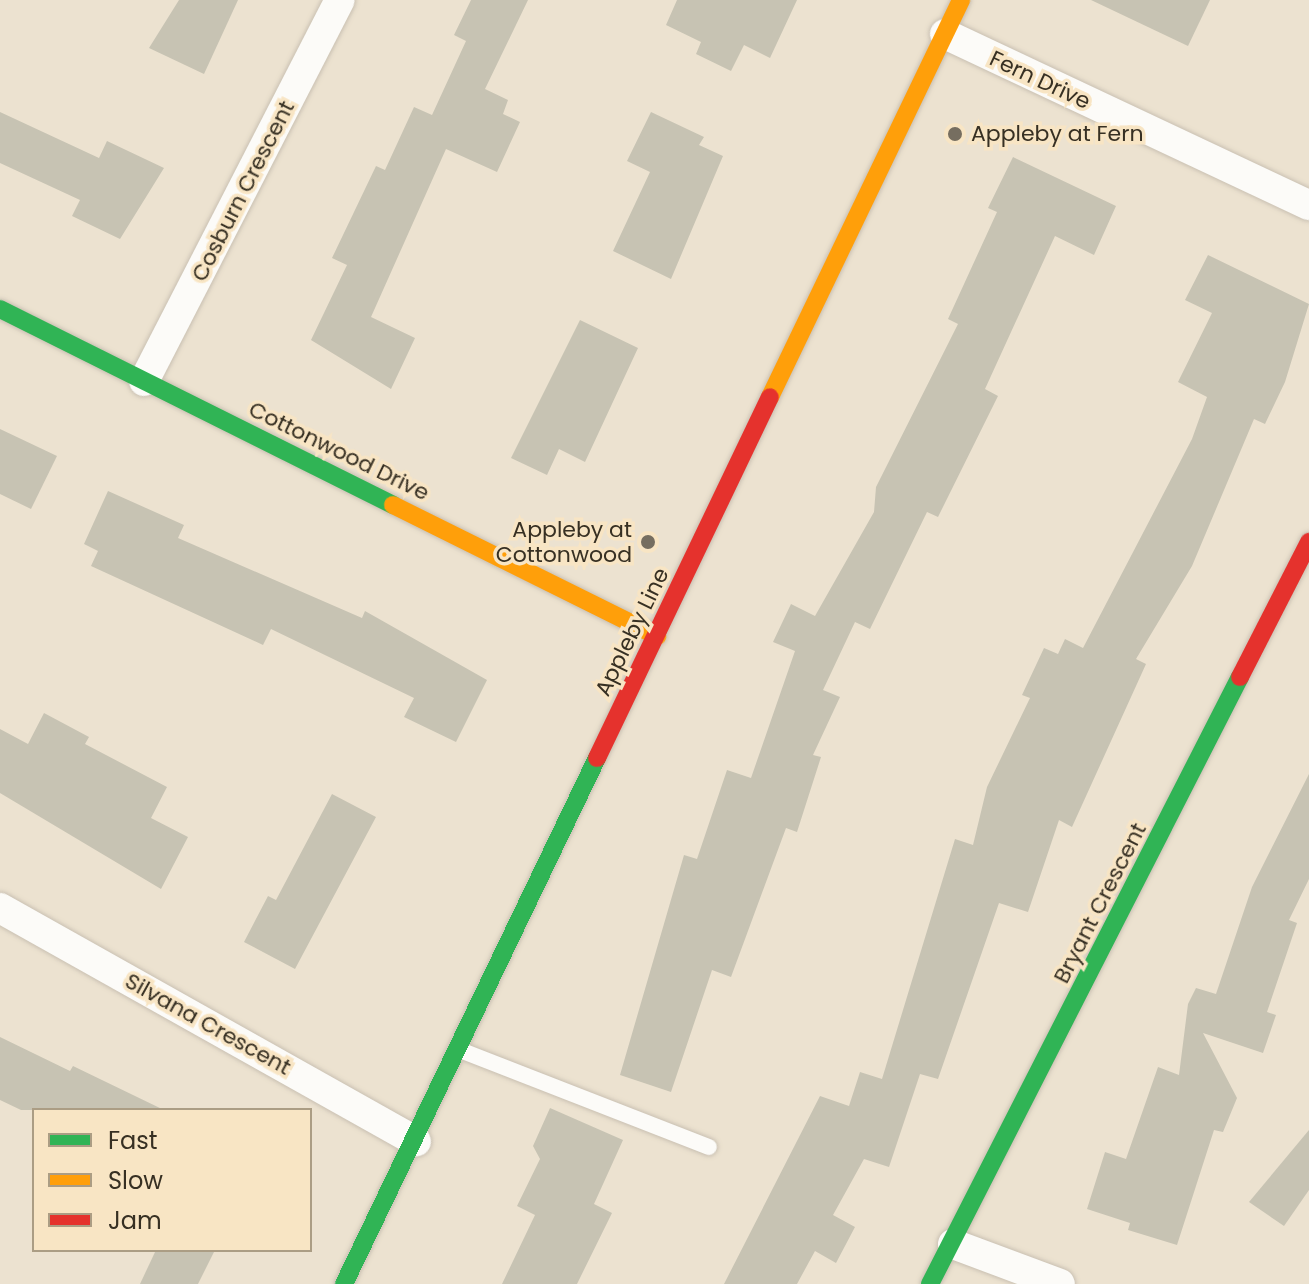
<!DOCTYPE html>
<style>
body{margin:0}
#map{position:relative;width:1309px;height:1284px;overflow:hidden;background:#ece2d0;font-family:Poppins,sans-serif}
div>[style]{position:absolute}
.building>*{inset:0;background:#c7c3b3}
.roads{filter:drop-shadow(0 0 2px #c9c0b2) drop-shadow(0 0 2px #c9c0b2)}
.lane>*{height:16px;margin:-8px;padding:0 8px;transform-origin:8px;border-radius:8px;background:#fcfbf8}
.street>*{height:30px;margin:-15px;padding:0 15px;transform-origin:15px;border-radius:15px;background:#fcfbf8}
.fast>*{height:18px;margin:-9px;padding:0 9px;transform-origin:9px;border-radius:9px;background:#30b455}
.slow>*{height:18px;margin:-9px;padding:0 9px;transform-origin:9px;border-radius:9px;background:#ff9f0a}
.jam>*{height:18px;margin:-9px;padding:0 9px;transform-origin:9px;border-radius:9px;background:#e5322d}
.dots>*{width:22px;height:22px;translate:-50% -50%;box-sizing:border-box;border:4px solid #f8e5c4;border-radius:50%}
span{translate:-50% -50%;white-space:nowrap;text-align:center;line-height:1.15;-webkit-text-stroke:7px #f8e5c4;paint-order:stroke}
.street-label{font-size:22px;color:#373023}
.poi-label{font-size:22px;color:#373023}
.left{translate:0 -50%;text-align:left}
.right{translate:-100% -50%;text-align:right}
.legend{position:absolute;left:32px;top:1108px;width:280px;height:144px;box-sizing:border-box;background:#f8e5c4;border:2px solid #ab9d84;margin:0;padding:10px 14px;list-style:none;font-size:24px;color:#373023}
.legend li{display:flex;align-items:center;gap:16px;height:40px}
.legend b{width:40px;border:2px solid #ab9d84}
</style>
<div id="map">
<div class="building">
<i style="clip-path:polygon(179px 0,238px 0,204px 74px,149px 48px)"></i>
<i style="clip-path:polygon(471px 0,528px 0,485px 89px,508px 100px,503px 114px,520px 122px,497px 172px,446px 149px,371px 317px,415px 338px,391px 389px,311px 340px,347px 265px,332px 258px,376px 166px,385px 170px,414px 107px,432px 115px,466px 41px,454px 35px)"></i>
<i style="clip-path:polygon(677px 0,797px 0,770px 58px,744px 45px,731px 71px,696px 54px,701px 42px,666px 25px)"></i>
<i style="clip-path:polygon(1091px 0,1210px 0,1188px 46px)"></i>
<i style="clip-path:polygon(0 112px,99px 158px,107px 141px,164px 168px,120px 239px,72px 216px,80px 200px,0 163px)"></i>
<i style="clip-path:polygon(651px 112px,704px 137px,699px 145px,723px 156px,671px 279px,613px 251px,650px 172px,627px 161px)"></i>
<i style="clip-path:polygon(1013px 157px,1116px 206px,1094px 255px,1055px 236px,985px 389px,998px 396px,938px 517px,927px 512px,870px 629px,855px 622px,823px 690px,840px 697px,813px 755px,821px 757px,797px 832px,786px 828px,731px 977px,712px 970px,671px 1092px,620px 1075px,684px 855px,697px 859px,727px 770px,751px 778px,795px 651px,773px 642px,791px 604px,815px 616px,874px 512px,876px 487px,958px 324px,948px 319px,997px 212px,988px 208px)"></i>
<i style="clip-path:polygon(1208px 255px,1309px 304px,1285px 382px,1265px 424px,1254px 419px,1192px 566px,1136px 659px,1146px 664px,1072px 827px,1059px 820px,1028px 912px,999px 903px,938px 1079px,920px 1074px,889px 1167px,864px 1159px,833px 1215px,855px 1227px,836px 1263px,815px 1251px,797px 1284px,724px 1284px,820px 1096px,849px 1106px,860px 1072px,882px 1079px,955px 839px,973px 845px,987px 787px,1030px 698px,1022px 695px,1044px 648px,1058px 654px,1065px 639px,1083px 648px,1192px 439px,1207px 397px,1178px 382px,1212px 313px,1185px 300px)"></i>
<i style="clip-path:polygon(580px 320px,638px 348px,585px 462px,559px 449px,547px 475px,511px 458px)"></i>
<i style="clip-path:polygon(0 429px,57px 456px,31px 509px,0 494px)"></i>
<i style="clip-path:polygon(108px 491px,184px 525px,178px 538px,362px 618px,365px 611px,487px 680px,456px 742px,404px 717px,414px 698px,271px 629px,263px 645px,91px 566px,98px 551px,84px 544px)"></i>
<i style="clip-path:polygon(44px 713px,89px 737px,85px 744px,167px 787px,151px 818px,188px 837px,161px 889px,0 793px,0 729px,28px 744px)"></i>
<i style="clip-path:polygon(1309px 774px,1309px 879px,1289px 920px,1297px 923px,1267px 1012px,1276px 1015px,1263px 1053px,1203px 1033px,1237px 1098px,1223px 1132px,1214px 1130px,1177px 1245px,1128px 1230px,1130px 1223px,1087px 1209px,1105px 1152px,1126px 1159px,1158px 1067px,1179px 1075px,1188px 1004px,1196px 988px,1216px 994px,1252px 887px)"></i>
<i style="clip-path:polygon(332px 794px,376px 817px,295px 969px,244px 942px,268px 896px,276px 900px)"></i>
<i style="clip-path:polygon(0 1037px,70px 1071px,73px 1066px,164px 1110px,21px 1110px,0 1100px)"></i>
<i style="clip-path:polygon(550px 1108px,623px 1140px,594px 1204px,612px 1213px,577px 1284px,502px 1284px,535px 1215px,517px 1206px,540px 1159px,533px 1146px)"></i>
<i style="clip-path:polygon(1309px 1130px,1309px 1190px,1284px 1226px,1249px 1202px)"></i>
<i style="clip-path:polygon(156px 1250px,215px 1250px,198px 1284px,140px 1284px)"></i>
</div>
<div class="roads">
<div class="lane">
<i style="left:460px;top:1050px;width:267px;rotate:21.3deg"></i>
</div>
<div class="street">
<i style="left:945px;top:34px;width:402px;rotate:25.2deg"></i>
<i style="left:144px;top:381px;width:428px;rotate:-62.8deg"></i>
<i style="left:0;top:908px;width:477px;rotate:29.3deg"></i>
<i style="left:953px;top:1244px;width:114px;rotate:20.5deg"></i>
</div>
<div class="fast">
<i style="left:0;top:309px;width:439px;rotate:26.5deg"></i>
<i style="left:344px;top:1284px;width:584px;rotate:-64.31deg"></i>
<i style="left:930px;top:1284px;width:682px;rotate:-62.95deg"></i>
</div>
<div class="slow">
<i style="left:770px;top:397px;width:441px;rotate:-64.3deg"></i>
<i style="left:393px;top:505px;width:295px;rotate:26.4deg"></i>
</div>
<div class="jam">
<i style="left:1240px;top:677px;width:152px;rotate:-62.9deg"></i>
<i style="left:597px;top:758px;width:400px;rotate:-64.4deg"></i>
</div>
</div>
<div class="dots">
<i style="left:955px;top:134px;background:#766e60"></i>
<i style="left:648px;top:542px;background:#766e60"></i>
</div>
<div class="street-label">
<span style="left:1040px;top:80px;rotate:25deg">Fern Drive</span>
<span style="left:243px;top:191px;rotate:-63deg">Cosburn Crescent</span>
<span style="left:339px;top:451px;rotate:26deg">Cottonwood Drive</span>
<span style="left:632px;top:632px;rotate:-64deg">Appleby Line</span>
<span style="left:1100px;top:903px;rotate:-63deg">Bryant Crescent</span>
<span style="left:208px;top:1024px;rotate:29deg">Silvana Crescent</span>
</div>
<div class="poi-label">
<span class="left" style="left:971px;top:134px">Appleby at Fern</span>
<span class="right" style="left:632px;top:542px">Appleby at<br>Cottonwood</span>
</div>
<ul class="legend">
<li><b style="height:10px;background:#30b455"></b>Fast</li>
<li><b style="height:10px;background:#ff9f0a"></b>Slow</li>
<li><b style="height:10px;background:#e5322d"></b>Jam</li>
</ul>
</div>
